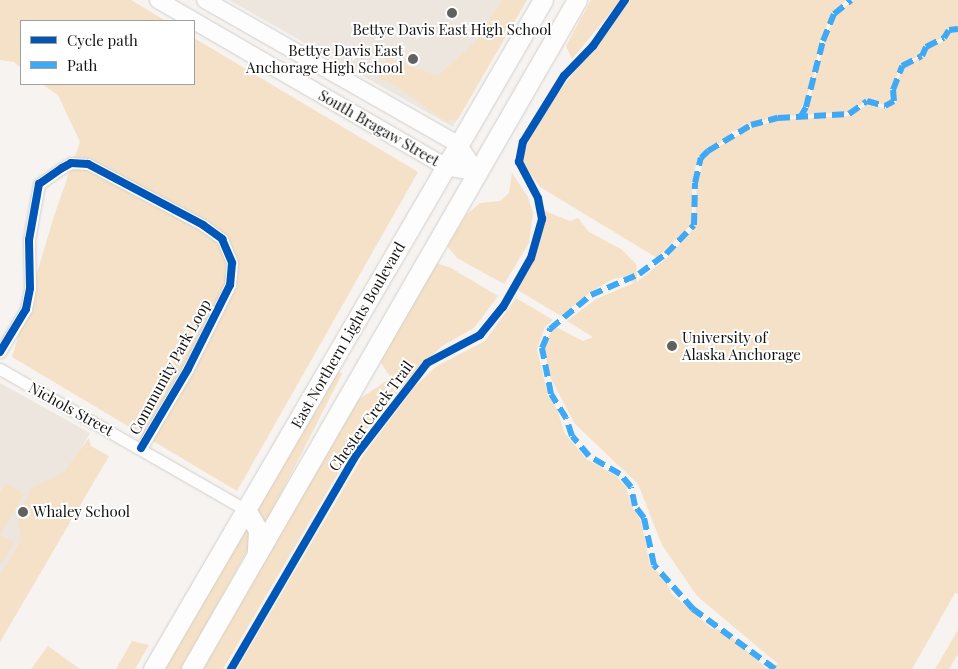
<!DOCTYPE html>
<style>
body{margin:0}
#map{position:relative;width:958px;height:669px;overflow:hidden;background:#f6f3f0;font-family:"Playfair Display",serif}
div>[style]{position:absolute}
.built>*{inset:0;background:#ece6de}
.green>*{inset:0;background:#f5e1c7}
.roads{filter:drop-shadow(0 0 1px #d1d0cd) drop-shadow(0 0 1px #d1d0cd)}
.street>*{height:11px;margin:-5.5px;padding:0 5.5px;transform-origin:5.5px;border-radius:5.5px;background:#fefdfd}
.secondary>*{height:16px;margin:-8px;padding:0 8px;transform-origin:8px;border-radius:8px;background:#fefdfd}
.primary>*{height:19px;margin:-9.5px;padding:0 9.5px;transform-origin:9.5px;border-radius:9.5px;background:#fefdfd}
.quiet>*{height:6px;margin-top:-3px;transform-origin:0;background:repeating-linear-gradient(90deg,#3fa9f5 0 12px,transparent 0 18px)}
.cycleway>*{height:8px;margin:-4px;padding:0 4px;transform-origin:4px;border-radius:4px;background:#0057b8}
.dots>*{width:14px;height:14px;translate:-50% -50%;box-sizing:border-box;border:2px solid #fff;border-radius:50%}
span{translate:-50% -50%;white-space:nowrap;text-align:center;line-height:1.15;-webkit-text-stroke:4px #fff;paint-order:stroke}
.poi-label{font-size:15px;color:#131210}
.right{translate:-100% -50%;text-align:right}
.left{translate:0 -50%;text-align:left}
.street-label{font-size:15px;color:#131210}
.legend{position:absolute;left:20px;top:20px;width:175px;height:65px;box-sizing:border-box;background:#fff;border:1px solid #a1a09f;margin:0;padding:6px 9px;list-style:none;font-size:15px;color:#131210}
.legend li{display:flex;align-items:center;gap:10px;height:25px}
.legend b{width:25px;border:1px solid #a1a09f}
</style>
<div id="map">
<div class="built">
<i style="clip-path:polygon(229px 0,527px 0,453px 127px)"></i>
<i style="clip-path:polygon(0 383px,90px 433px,0 591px)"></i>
</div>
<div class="green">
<i style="clip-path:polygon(0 0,131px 0,166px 21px,21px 21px,21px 68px,14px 62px,0 60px)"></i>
<i style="clip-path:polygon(502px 0,527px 0,458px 119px,445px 121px,396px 85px,379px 78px,387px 58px,438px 76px,476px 41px)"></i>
<i style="clip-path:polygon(591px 0,621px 0,572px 59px,566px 46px)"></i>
<i style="clip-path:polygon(630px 0,846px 0,832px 14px,820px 40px,813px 79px,798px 116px,778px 115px,731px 132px,722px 142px,698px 156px,692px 183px,692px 224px,657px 258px,540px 187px,521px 162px,529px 139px,548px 106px)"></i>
<i style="clip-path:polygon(854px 0,958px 0,958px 28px,948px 29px,943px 37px,924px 47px,921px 55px,901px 65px,891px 90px,892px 100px,885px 105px,868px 100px,849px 112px,802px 115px,808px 108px,824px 42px,836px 14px)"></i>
<i style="clip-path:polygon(958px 31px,958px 594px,955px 593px,912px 669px,237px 669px,364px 454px,416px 385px,437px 366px,485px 341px,516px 298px,553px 320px,545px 327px,537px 349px,548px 396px,558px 411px,564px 432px,586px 459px,616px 476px,626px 487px,631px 505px,641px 521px,650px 565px,663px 577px,672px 594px,711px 628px,725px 631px,767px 669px,778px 664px,697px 596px,662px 545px,638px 484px,575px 424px,549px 375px,545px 349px,551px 331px,556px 327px,583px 341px,593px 337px,567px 321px,596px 299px,634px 283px,623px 277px,613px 279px,589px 293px,561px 316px,516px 289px,532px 263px,541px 238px,542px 210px,570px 221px,578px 218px,589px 232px,621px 249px,636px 264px,637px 282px,668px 257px,695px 227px,697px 183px,704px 159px,710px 152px,751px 128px,779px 120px,849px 116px,868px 104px,886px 109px,896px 103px,895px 90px,902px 67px,923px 57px,926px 50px,944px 41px,950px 32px)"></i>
<i style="clip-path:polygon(194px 38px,418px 172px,237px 491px,12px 357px,54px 216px,80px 142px,58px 95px,42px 84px,194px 84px)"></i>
<i style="clip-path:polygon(512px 173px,528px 197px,533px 213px,529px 243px,504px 284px,457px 258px,447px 246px,467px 214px,480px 203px,500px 201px,509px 193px)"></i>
<i style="clip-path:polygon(436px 263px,451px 268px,498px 296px,474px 328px,442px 346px,417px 370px,359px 438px,223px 669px,202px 669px,356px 401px,391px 378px,379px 360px)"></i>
<i style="clip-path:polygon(337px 370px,342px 374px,265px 525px,257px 508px)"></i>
<i style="clip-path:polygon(89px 438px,91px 446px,109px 456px,0 642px,0 576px,21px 540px,18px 522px,31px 488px,63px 473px)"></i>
<i style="clip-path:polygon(6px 483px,24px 494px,0 535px,14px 542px,2px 563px,0 562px,0 493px)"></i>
<i style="clip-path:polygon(246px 528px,253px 533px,251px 544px,182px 669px,165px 669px)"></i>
<i style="clip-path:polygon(958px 630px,958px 654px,949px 669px,935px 669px)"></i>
<i style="clip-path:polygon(132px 641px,149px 645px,135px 669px,116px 669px)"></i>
<i style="clip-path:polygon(48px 646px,80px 669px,31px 669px)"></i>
</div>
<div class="roads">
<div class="street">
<i style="left:0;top:352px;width:50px;rotate:-58.8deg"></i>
<i style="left:26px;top:309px;width:21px;rotate:-79deg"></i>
<i style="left:30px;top:288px;width:48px;rotate:-91.2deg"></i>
<i style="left:29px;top:240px;width:57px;rotate:-79.9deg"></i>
<i style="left:39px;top:184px;width:28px;rotate:-35deg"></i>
<i style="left:62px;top:168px;width:10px;rotate:-29deg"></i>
<i style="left:71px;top:163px;width:17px;rotate:3deg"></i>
<i style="left:88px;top:164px;width:130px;rotate:27.9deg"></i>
<i style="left:203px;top:225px;width:24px;rotate:36deg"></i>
<i style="left:222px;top:239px;width:26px;rotate:67deg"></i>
<i style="left:232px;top:263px;width:22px;rotate:95deg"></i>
<i style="left:230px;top:285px;width:94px;rotate:116.6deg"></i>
<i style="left:188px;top:369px;width:92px;rotate:120.7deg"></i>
<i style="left:0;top:369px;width:284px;rotate:29.8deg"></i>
</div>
<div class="secondary">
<i style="left:158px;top:0;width:333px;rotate:30.1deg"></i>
<i style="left:446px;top:167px;width:32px;rotate:11deg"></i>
<i style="left:205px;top:0;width:292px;rotate:29.7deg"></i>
<i style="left:459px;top:145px;width:33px;rotate:57deg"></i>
</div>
<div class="primary">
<i style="left:246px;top:510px;width:23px;rotate:59deg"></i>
<i style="left:258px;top:530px;width:22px;rotate:93deg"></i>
<i style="left:153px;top:669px;width:774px;rotate:-59.76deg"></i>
<i style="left:191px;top:669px;width:772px;rotate:-60.02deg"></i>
</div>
</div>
<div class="quiet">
<i style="left:800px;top:118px;width:13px;rotate:-61deg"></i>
<i style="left:806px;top:107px;width:68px;rotate:-75.6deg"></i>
<i style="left:823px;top:41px;width:29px;rotate:-68deg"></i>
<i style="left:834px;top:14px;width:22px;rotate:-39deg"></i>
<i style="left:775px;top:669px;width:102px;rotate:-143.8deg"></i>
<i style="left:693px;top:609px;width:59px;rotate:-131.6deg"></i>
<i style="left:654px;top:565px;width:48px;rotate:-102deg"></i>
<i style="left:644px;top:518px;width:15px;rotate:-127deg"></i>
<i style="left:635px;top:506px;width:19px;rotate:-102deg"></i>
<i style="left:631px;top:487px;width:17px;rotate:-130deg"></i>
<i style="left:620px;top:474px;width:36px;rotate:-150deg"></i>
<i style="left:589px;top:456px;width:26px;rotate:-130deg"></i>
<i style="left:572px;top:436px;width:19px;rotate:-108deg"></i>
<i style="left:566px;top:418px;width:28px;rotate:-122deg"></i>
<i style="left:551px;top:394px;width:47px;rotate:-101.1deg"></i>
<i style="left:542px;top:348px;width:21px;rotate:-67deg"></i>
<i style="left:550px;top:329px;width:53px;rotate:-39.7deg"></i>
<i style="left:591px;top:295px;width:52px;rotate:-23.6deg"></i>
<i style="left:639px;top:274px;width:34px;rotate:-37deg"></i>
<i style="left:666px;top:254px;width:40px;rotate:-46deg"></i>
<i style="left:694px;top:225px;width:42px;rotate:-88.6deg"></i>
<i style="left:695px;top:183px;width:26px;rotate:-77deg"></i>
<i style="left:701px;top:158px;width:10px;rotate:-45deg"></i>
<i style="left:708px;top:151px;width:50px;rotate:-31.2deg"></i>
<i style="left:751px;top:125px;width:28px;rotate:-15deg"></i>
<i style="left:778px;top:118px;width:71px;rotate:-3.2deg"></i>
<i style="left:849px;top:114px;width:22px;rotate:-36deg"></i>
<i style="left:867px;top:101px;width:19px;rotate:16deg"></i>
<i style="left:885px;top:106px;width:10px;rotate:-29deg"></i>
<i style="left:894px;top:101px;width:11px;rotate:-95deg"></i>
<i style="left:893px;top:90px;width:26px;rotate:-69deg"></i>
<i style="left:902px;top:66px;width:22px;rotate:-27deg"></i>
<i style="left:922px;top:56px;width:10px;rotate:-66deg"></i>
<i style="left:926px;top:47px;width:20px;rotate:-27deg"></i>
<i style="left:944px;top:38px;width:9px;rotate:-58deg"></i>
<i style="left:949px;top:30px;width:9px;rotate:-6deg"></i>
</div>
<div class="cycleway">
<i style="left:0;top:352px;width:50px;rotate:-58.8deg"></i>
<i style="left:26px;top:309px;width:21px;rotate:-79deg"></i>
<i style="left:30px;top:288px;width:48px;rotate:-91.2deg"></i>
<i style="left:29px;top:240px;width:57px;rotate:-79.9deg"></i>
<i style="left:39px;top:184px;width:28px;rotate:-35deg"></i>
<i style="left:62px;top:168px;width:10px;rotate:-29deg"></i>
<i style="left:71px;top:163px;width:17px;rotate:3deg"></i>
<i style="left:88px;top:164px;width:130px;rotate:27.9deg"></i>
<i style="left:203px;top:225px;width:24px;rotate:36deg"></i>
<i style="left:222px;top:239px;width:26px;rotate:67deg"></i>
<i style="left:232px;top:263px;width:22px;rotate:95deg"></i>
<i style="left:230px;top:285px;width:94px;rotate:116.6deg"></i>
<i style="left:188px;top:369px;width:92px;rotate:120.7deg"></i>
<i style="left:231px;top:669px;width:248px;rotate:-59.7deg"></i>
<i style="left:356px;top:455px;width:116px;rotate:-52.3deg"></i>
<i style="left:427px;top:363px;width:60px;rotate:-27.8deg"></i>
<i style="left:480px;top:335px;width:36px;rotate:-51deg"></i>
<i style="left:503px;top:307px;width:56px;rotate:-60.3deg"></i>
<i style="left:531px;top:258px;width:41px;rotate:-74.2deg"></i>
<i style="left:542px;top:219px;width:21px;rotate:-101deg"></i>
<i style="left:538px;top:198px;width:41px;rotate:-117.8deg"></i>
<i style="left:519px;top:162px;width:20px;rotate:-79deg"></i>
<i style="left:523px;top:142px;width:78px;rotate:-58.2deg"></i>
<i style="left:564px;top:76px;width:42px;rotate:-46deg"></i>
<i style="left:593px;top:46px;width:56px;rotate:-55.2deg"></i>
</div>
<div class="dots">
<i style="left:452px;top:13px;background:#62615e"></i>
<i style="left:413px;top:59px;background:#62615e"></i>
<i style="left:672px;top:346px;background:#62615e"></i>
<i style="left:23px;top:512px;background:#62615e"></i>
</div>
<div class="poi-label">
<span style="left:452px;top:30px">Bettye Davis East High School</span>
<span class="right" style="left:403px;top:59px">Bettye Davis East<br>Anchorage High School</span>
<span class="left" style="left:682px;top:346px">University of<br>Alaska Anchorage</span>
<span class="left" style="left:33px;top:512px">Whaley School</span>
</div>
<div class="street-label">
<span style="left:379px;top:128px;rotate:30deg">South Bragaw Street</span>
<span style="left:348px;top:335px;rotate:-60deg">East Northern Lights Boulevard</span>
<span style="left:170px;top:367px;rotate:-61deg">Community Park Loop</span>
<span style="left:71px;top:409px;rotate:29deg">Nichols Street</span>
<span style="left:371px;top:416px;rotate:-54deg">Chester Creek Trail</span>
</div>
<ul class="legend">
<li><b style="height:6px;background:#0057b8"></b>Cycle path</li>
<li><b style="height:6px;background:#3fa9f5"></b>Path</li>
</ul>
</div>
